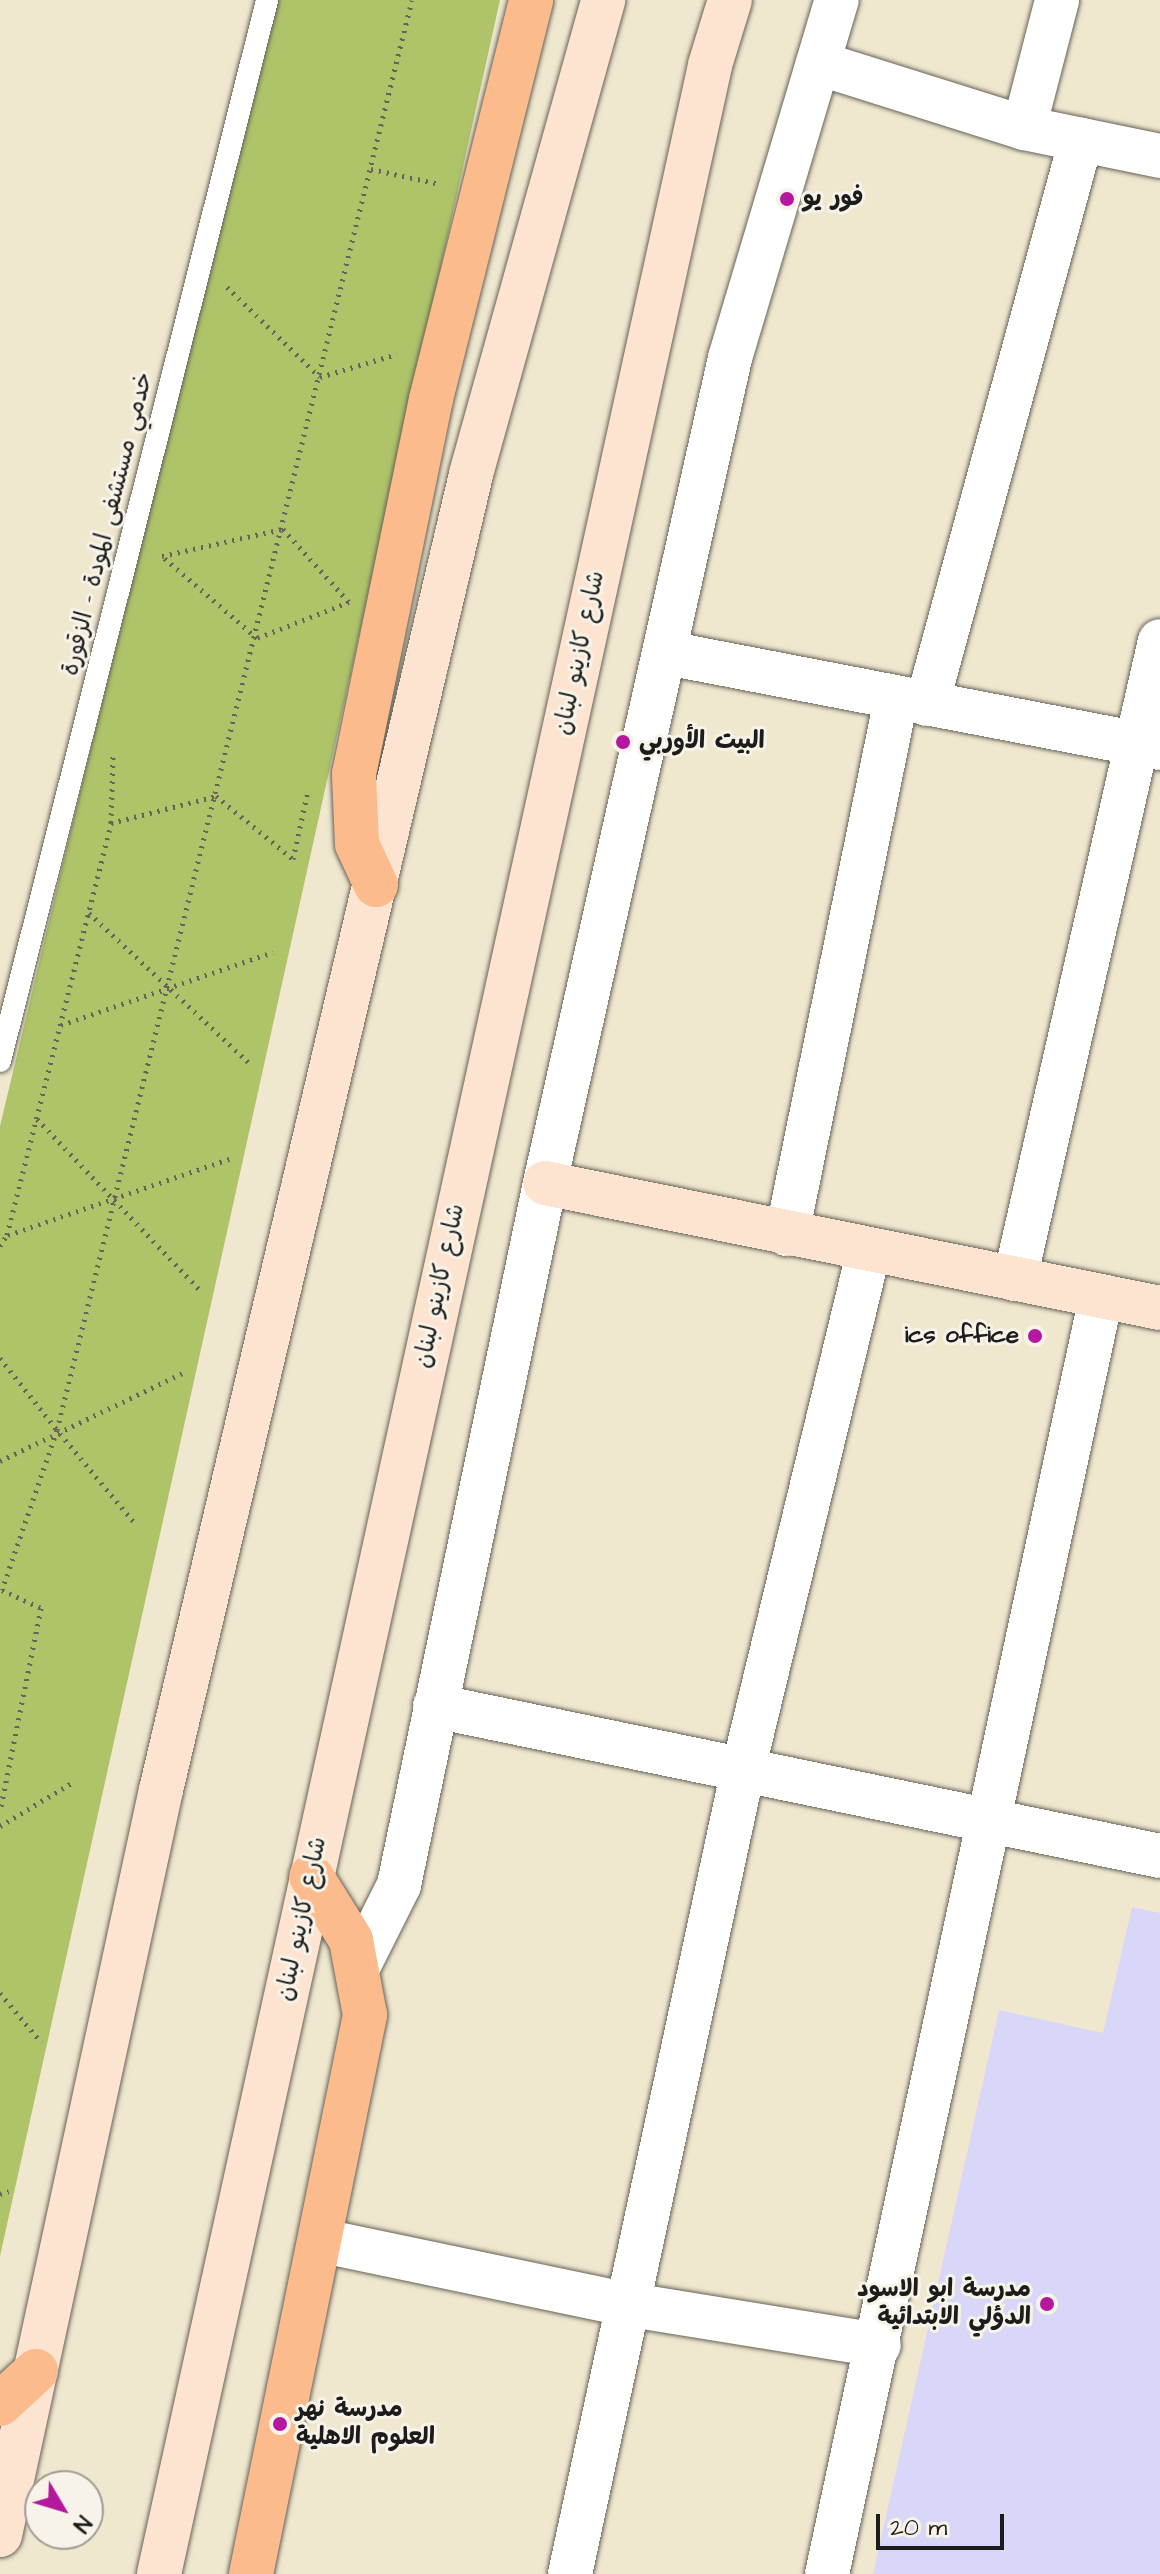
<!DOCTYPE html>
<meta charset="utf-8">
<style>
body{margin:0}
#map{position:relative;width:1160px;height:2574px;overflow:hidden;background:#efe7ce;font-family:"Architects Daughter","Playpen Sans Arabic",sans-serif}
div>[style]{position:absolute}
.built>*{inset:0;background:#d9d7f8}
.green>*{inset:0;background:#afc469}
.path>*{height:5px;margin-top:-2.5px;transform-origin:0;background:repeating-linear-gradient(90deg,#66635a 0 2px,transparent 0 8px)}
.roads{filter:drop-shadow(0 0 2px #66635a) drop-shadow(0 0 2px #66635a)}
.lane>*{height:22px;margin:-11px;padding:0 11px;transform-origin:11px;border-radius:11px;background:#fff}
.street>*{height:44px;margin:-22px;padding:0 22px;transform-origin:22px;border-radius:22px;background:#fff}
.secondary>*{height:44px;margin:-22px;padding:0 22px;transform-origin:22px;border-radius:22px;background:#fde4d1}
.primary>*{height:44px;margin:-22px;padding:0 22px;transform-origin:22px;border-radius:22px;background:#fbbb8c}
.highway>*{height:44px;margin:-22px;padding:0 22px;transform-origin:22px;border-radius:22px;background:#fbbb8c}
.dots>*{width:22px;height:22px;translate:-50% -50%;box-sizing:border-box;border:4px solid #f7f3e8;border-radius:50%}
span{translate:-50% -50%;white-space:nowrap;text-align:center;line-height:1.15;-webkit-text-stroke:6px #f7f3e8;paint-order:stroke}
.poi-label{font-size:24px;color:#1c1c1c;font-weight:700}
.left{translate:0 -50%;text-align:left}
.right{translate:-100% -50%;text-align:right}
.street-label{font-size:24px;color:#1c1c1c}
.north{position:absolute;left:24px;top:2470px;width:80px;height:80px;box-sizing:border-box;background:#f7f3e8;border:2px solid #9f9d96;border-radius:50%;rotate:128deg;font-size:22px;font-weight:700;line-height:32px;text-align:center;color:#1c1c1c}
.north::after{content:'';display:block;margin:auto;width:28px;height:36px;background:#b5179e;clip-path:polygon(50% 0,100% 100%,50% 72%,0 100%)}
.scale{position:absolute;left:876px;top:2514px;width:128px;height:36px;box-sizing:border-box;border:4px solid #1c1c1c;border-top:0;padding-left:10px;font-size:24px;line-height:28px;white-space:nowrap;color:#1c1c1c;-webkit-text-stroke:6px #f7f3e8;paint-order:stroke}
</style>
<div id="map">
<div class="built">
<i style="clip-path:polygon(1132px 1907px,1160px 1913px,1160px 2574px,873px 2574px,999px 2010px,1103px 2033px)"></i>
</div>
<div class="green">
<i style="clip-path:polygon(270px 0,500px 0,0 2256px,0 1126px)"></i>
</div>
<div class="path">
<i style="left:371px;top:169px;width:71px;rotate:12.3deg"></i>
<i style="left:227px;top:287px;width:129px;rotate:44.1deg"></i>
<i style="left:320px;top:377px;width:80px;rotate:-16.6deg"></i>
<i style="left:283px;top:529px;width:98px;rotate:47.9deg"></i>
<i style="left:349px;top:602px;width:99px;rotate:158.6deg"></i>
<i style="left:257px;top:638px;width:125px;rotate:-139.2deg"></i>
<i style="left:162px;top:556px;width:124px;rotate:-12.6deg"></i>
<i style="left:111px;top:823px;width:108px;rotate:-14.4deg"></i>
<i style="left:216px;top:796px;width:99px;rotate:39.3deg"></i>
<i style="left:293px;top:859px;width:70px;rotate:-77.6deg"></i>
<i style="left:89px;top:913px;width:218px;rotate:43.1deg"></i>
<i style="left:61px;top:1025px;width:224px;rotate:-19deg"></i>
<i style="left:37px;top:1119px;width:239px;rotate:46.4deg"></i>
<i style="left:8px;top:1235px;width:234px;rotate:-19deg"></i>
<i style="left:0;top:1246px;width:13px;rotate:-58deg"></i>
<i style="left:7px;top:1235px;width:425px;rotate:-75.8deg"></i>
<i style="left:111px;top:823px;width:68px;rotate:-88.3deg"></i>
<i style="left:0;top:1358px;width:92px;rotate:51.6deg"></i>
<i style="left:57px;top:1430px;width:169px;rotate:109deg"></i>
<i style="left:2px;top:1590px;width:43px;rotate:24.8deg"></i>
<i style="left:41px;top:1608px;width:208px;rotate:101.4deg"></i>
<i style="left:0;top:1461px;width:205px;rotate:-25.7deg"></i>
<i style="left:133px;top:1521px;width:119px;rotate:-129.9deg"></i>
<i style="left:57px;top:1430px;width:1473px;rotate:-76.06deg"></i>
<i style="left:0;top:1826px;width:87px;rotate:-31deg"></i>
<i style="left:0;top:1993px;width:64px;rotate:50.1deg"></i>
<i style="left:0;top:2194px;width:9px;rotate:-18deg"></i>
</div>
<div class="roads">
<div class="lane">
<i style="left:0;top:1061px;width:1094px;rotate:-75.87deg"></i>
</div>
<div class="street">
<i style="left:818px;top:63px;width:216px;rotate:17.5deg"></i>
<i style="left:1024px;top:128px;width:139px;rotate:11.6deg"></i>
<i style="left:1024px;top:128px;width:132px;rotate:-75.5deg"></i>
<i style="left:667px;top:653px;width:502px;rotate:10.91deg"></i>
<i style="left:927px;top:704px;width:585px;rotate:-74.73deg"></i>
<i style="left:787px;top:1234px;width:546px;rotate:-78.48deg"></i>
<i style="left:1015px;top:1279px;width:654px;rotate:-77.2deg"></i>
<i style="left:435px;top:1706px;width:740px;rotate:11.69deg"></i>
<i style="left:359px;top:1965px;width:89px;rotate:-63.4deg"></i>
<i style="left:399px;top:1885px;width:717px;rotate:-78.25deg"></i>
<i style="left:545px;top:1183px;width:845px;rotate:-77.36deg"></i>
<i style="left:730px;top:358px;width:374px;rotate:-73.4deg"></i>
<i style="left:323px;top:2241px;width:309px;rotate:11.8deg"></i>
<i style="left:625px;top:2304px;width:257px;rotate:9.2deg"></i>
<i style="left:570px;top:2574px;width:822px;rotate:-77.86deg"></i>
<i style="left:743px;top:1770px;width:535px;rotate:-76.38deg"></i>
<i style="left:827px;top:2574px;width:1306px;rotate:-77.89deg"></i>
</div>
<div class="secondary">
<i style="left:545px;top:1183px;width:628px;rotate:11.49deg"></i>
<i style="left:0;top:2535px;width:762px;rotate:-77.81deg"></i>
<i style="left:161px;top:1790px;width:1352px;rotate:-76.74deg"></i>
<i style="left:471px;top:474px;width:492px;rotate:-74.4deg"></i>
<i style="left:159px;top:2574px;width:2569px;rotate:-77.61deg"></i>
<i style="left:710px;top:65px;width:68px;rotate:-72.9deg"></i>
</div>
<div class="primary">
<i style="left:0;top:2404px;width:49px;rotate:-42.5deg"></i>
<i style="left:251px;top:2574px;width:571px;rotate:-78.47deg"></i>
<i style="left:365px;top:2015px;width:76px;rotate:-100.6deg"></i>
<i style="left:351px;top:1940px;width:75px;rotate:-122deg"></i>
</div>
<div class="highway">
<i style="left:376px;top:885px;width:45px;rotate:-114.9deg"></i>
<i style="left:357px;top:844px;width:70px;rotate:-92.5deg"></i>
<i style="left:354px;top:774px;width:383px;rotate:-78.4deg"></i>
<i style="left:431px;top:399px;width:411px;rotate:-75.9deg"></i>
</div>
</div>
<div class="dots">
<i style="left:787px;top:199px;background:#b5179e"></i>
<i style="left:623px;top:742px;background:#b5179e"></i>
<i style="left:1035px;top:1336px;background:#b5179e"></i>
<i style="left:1047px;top:2304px;background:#b5179e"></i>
<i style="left:280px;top:2424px;background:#b5179e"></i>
</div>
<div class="poi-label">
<span class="left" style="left:803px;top:199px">فور يو</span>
<span class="left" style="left:639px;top:742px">البيت الأوربي</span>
<span class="right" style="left:1019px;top:1336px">ics office</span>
<span class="right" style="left:1031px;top:2304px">مدرسة ابو الاسود<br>الدؤلي الابتدائية</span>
<span class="left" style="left:296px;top:2424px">مدرسة نهر<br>العلوم الاهلية</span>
</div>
<div class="street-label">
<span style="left:108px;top:524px;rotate:-76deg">خدمي مستشفى المودة - الزقورة</span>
<span style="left:580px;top:653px;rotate:-78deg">شارع كازينو لبنان</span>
<span style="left:440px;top:1286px;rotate:-78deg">شارع كازينو لبنان</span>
<span style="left:302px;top:1919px;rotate:-78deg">شارع كازينو لبنان</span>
</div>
<div class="north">N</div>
<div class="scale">20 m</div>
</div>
